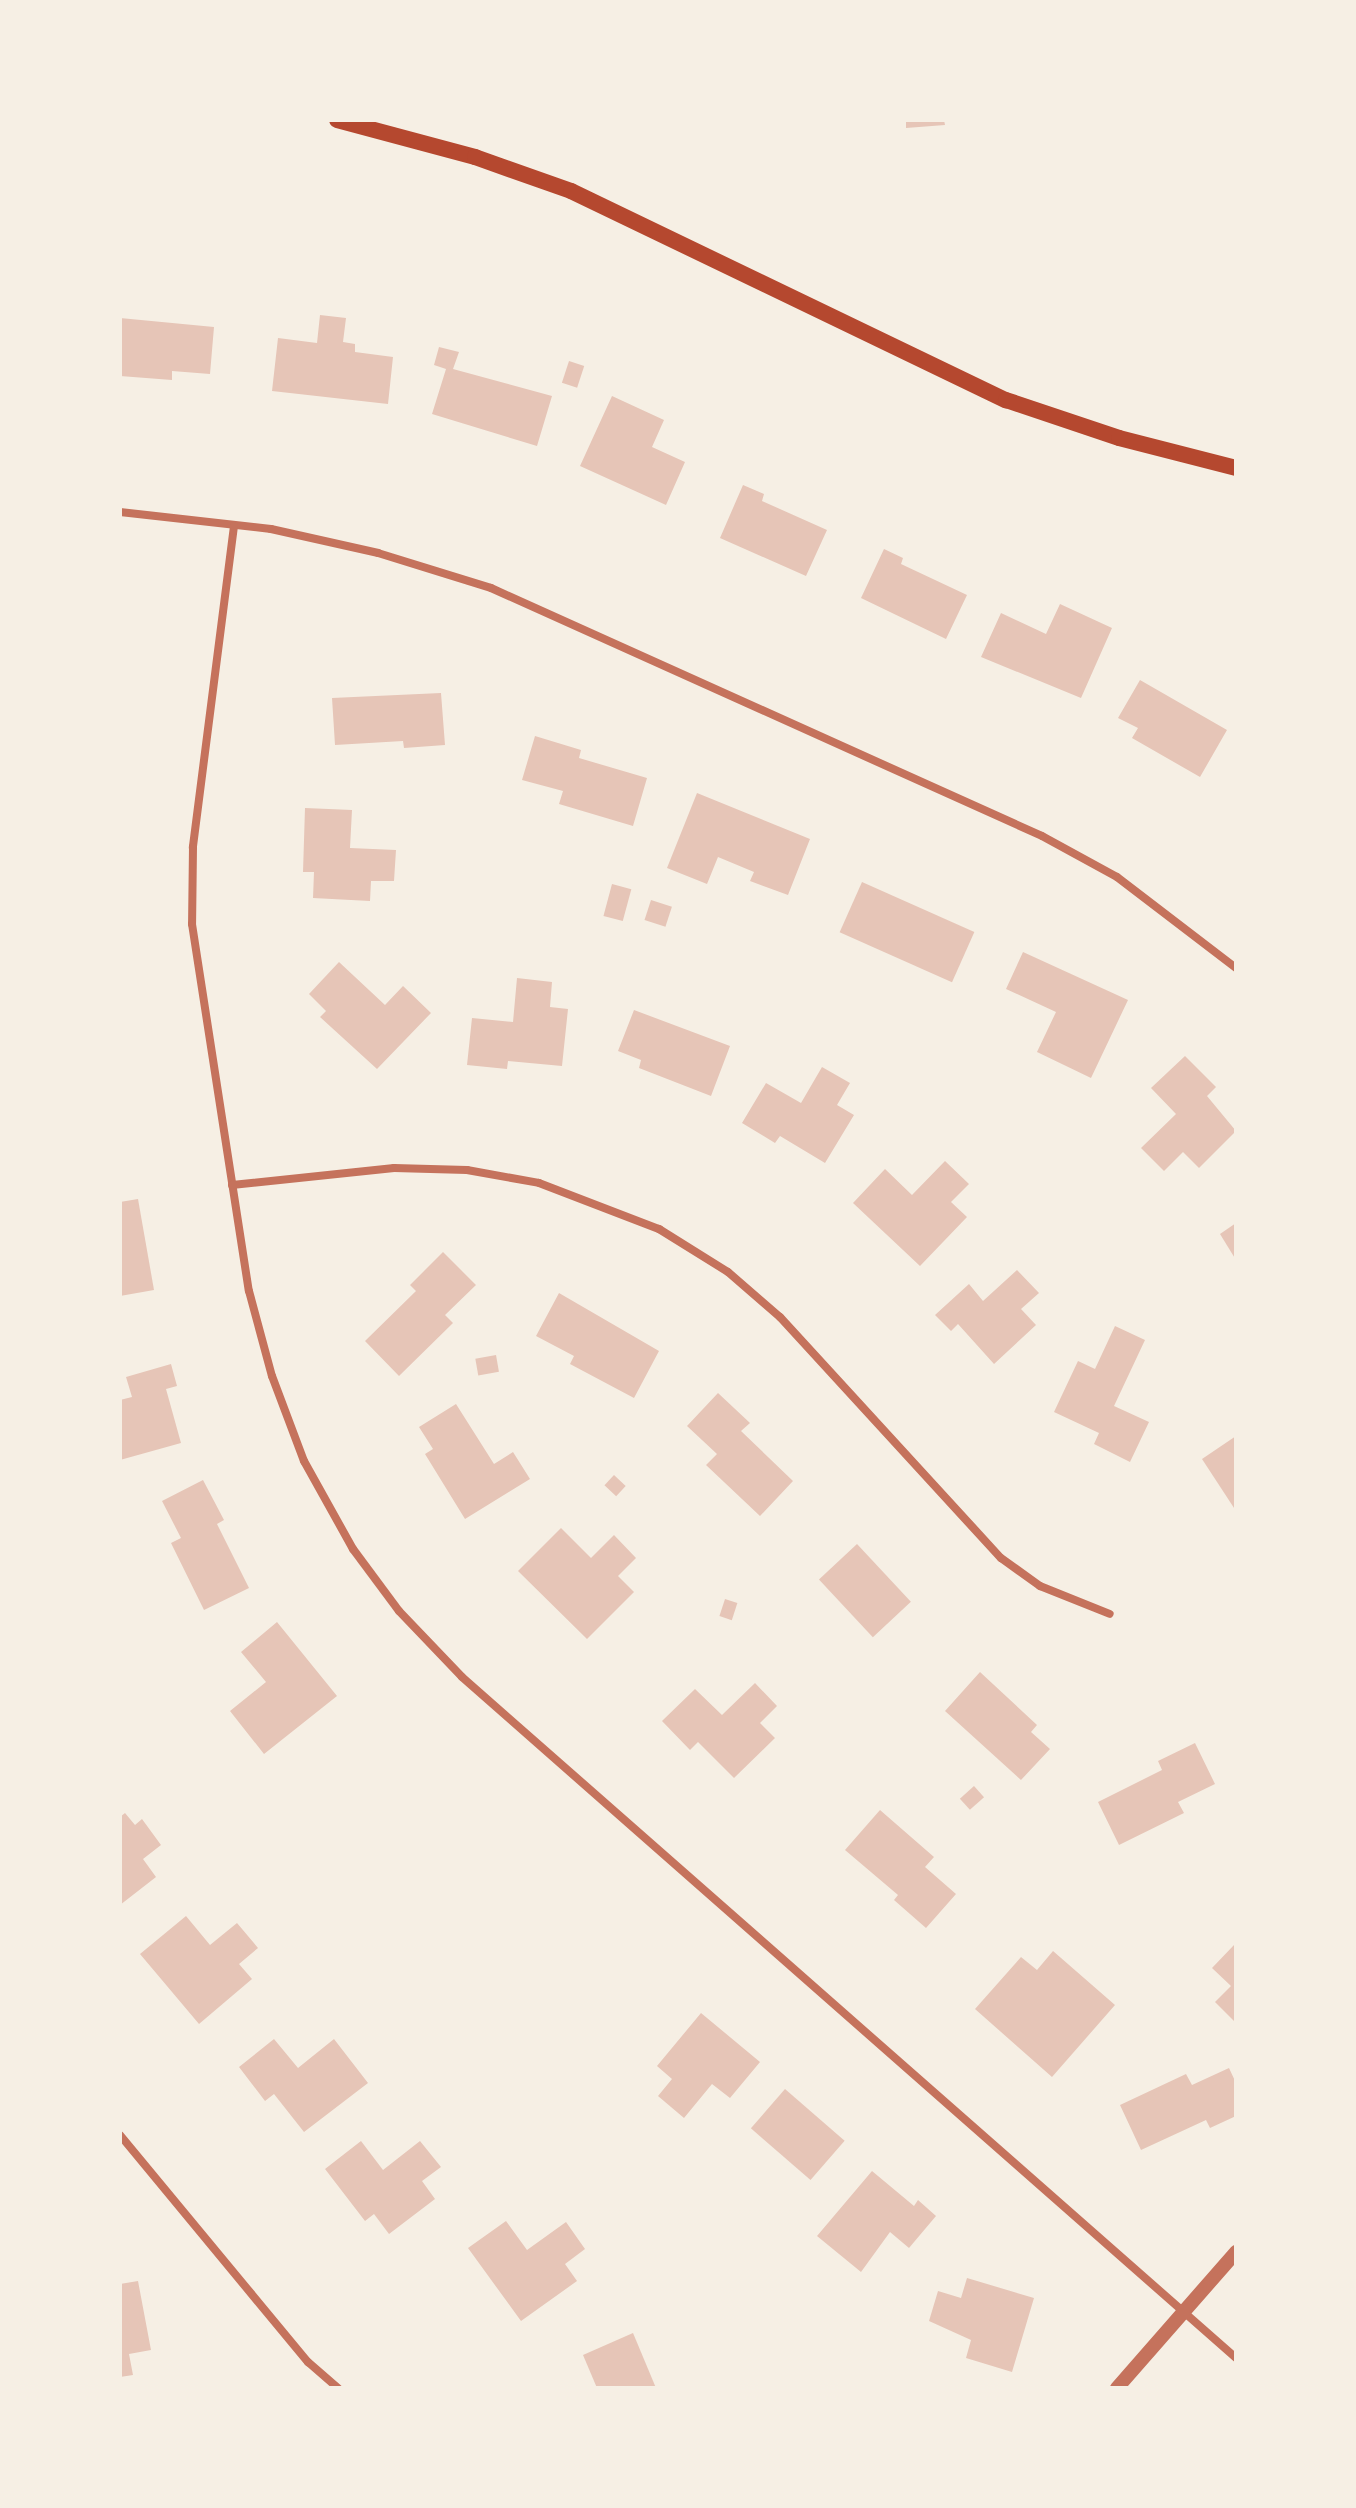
<!DOCTYPE html>
<style>
body{margin:0}
#map{position:relative;width:1356px;height:2508px;overflow:hidden;background:#f6efe4;font-family:Spectral,serif}
div>[style]{position:absolute}
.building>*{inset:0;background:#e6c5b7;transform-origin:0 0}
.minor>*{height:8px;margin:-4px;padding:0 4px;transform-origin:4px;border-radius:4px;background:#c5725c}
.tertiary>*{height:14px;margin:-7px;padding:0 7px;transform-origin:7px;border-radius:7px;background:#c5725c}
.secondary>*{height:16px;margin:-8px;padding:0 8px;transform-origin:8px;border-radius:8px;background:#b5482f}
span{translate:-50% -50%;white-space:nowrap;text-align:center;line-height:1.15;-webkit-text-stroke:6px #f6efe4;paint-order:stroke}
.frame{position:absolute;inset:0;border:122px solid #f6efe4;pointer-events:none}
</style>
<div id="map">
<div class="building">
<i style="clip-path:polygon(906px 120px,944px 120px,945px 125px,906px 128px)"></i>
<i style="clip-path:polygon(320px 315px,346px 318px,343px 342px,355px 344px,355px 352px,393px 357px,388px 404px,272px 391px,278px 338px,317px 343px)"></i>
<i style="clip-path:polygon(120px 318px,214px 327px,210px 374px,172px 371px,172px 380px,120px 376px)"></i>
<i style="clip-path:polygon(439px 347px,459px 352px,453px 369px,552px 396px,537px 446px,432px 414px,446px 369px,434px 365px)"></i>
<i style="left:569px;top:361px;width:16px;height:23px;rotate:18deg"></i>
<i style="clip-path:polygon(612px 396px,664px 420px,652px 447px,685px 462px,666px 505px,580px 466px)"></i>
<i style="clip-path:polygon(743px 485px,764px 494px,762px 501px,827px 530px,806px 576px,720px 538px)"></i>
<i style="clip-path:polygon(884px 549px,903px 558px,901px 564px,967px 595px,946px 639px,861px 598px)"></i>
<i style="clip-path:polygon(1060px 604px,1112px 628px,1081px 698px,981px 657px,1001px 613px,1046px 634px)"></i>
<i style="clip-path:polygon(1140px 680px,1227px 730px,1200px 777px,1132px 738px,1138px 728px,1118px 718px)"></i>
<i style="clip-path:polygon(441px 693px,445px 745px,404px 748px,403px 741px,335px 745px,332px 698px)"></i>
<i style="clip-path:polygon(535px 736px,581px 750px,579px 758px,647px 778px,633px 826px,559px 804px,563px 791px,522px 780px)"></i>
<i style="clip-path:polygon(697px 793px,810px 839px,788px 895px,750px 881px,754px 872px,718px 857px,707px 884px,667px 868px)"></i>
<i style="clip-path:polygon(305px 808px,352px 810px,350px 848px,396px 850px,394px 881px,371px 881px,370px 901px,313px 898px,314px 872px,303px 872px)"></i>
<i style="left:862px;top:882px;width:123px;height:55px;rotate:24deg"></i>
<i style="left:612px;top:884px;width:20px;height:33px;rotate:15deg"></i>
<i style="left:651px;top:900px;width:22px;height:21px;rotate:18deg"></i>
<i style="clip-path:polygon(1023px 952px,1128px 1000px,1091px 1078px,1037px 1052px,1056px 1012px,1006px 989px)"></i>
<i style="clip-path:polygon(339px 962px,385px 1005px,403px 986px,431px 1013px,377px 1069px,320px 1017px,326px 1011px,309px 994px)"></i>
<i style="clip-path:polygon(517px 978px,552px 982px,550px 1007px,568px 1009px,562px 1066px,508px 1061px,507px 1069px,467px 1065px,472px 1018px,513px 1022px)"></i>
<i style="clip-path:polygon(634px 1010px,730px 1046px,711px 1096px,639px 1068px,641px 1060px,618px 1051px)"></i>
<i style="clip-path:polygon(1185px 1056px,1216px 1087px,1207px 1096px,1236px 1131px,1199px 1168px,1183px 1152px,1164px 1171px,1141px 1148px,1176px 1114px,1151px 1088px)"></i>
<i style="clip-path:polygon(822px 1067px,850px 1083px,837px 1105px,854px 1115px,825px 1163px,780px 1136px,775px 1143px,742px 1123px,766px 1083px,801px 1103px)"></i>
<i style="clip-path:polygon(945px 1161px,969px 1184px,951px 1202px,967px 1217px,920px 1266px,853px 1203px,885px 1169px,912px 1195px)"></i>
<i style="clip-path:polygon(138px 1199px,154px 1290px,120px 1296px,120px 1202px)"></i>
<i style="clip-path:polygon(1236px 1223px,1236px 1260px,1220px 1234px)"></i>
<i style="clip-path:polygon(443px 1252px,476px 1285px,445px 1315px,453px 1323px,399px 1376px,365px 1341px,416px 1291px,410px 1285px)"></i>
<i style="clip-path:polygon(1017px 1270px,1039px 1293px,1021px 1309px,1036px 1325px,994px 1364px,958px 1324px,951px 1331px,935px 1315px,969px 1284px,983px 1301px)"></i>
<i style="clip-path:polygon(559px 1293px,659px 1351px,634px 1398px,570px 1364px,574px 1356px,536px 1336px)"></i>
<i style="clip-path:polygon(1115px 1326px,1145px 1340px,1114px 1406px,1149px 1422px,1130px 1462px,1094px 1444px,1099px 1433px,1054px 1412px,1078px 1361px,1095px 1369px)"></i>
<i style="left:496px;top:1355px;width:17px;height:21px;rotate:80deg"></i>
<i style="clip-path:polygon(171px 1364px,177px 1386px,166px 1389px,181px 1443px,120px 1460px,120px 1400px,132px 1397px,126px 1377px)"></i>
<i style="clip-path:polygon(718px 1393px,750px 1423px,741px 1431px,793px 1481px,760px 1516px,706px 1465px,717px 1454px,687px 1426px)"></i>
<i style="clip-path:polygon(456px 1404px,494px 1464px,513px 1452px,530px 1479px,465px 1519px,425px 1454px,433px 1449px,419px 1427px)"></i>
<i style="clip-path:polygon(1236px 1436px,1236px 1511px,1202px 1459px)"></i>
<i style="left:614px;top:1475px;width:16px;height:14px;rotate:43deg"></i>
<i style="clip-path:polygon(203px 1480px,224px 1520px,217px 1524px,249px 1588px,204px 1610px,171px 1543px,181px 1538px,162px 1501px)"></i>
<i style="clip-path:polygon(561px 1528px,591px 1558px,614px 1535px,636px 1558px,618px 1576px,634px 1592px,587px 1639px,518px 1571px)"></i>
<i style="left:857px;top:1544px;width:79px;height:52px;rotate:47deg"></i>
<i style="left:725px;top:1599px;width:13px;height:18px;rotate:18deg"></i>
<i style="clip-path:polygon(277px 1622px,337px 1696px,264px 1754px,230px 1711px,266px 1682px,241px 1652px)"></i>
<i style="clip-path:polygon(980px 1672px,1037px 1725px,1031px 1732px,1050px 1749px,1021px 1780px,945px 1711px)"></i>
<i style="clip-path:polygon(755px 1683px,777px 1706px,760px 1723px,775px 1738px,734px 1778px,698px 1742px,690px 1750px,662px 1721px,695px 1689px,722px 1715px)"></i>
<i style="clip-path:polygon(1195px 1743px,1215px 1784px,1178px 1802px,1184px 1813px,1119px 1845px,1098px 1802px,1162px 1770px,1158px 1761px)"></i>
<i style="left:974px;top:1786px;width:15px;height:19px;rotate:48deg"></i>
<i style="clip-path:polygon(880px 1810px,934px 1857px,925px 1867px,956px 1894px,926px 1928px,894px 1900px,898px 1895px,845px 1850px)"></i>
<i style="clip-path:polygon(125px 1813px,135px 1825px,142px 1819px,161px 1845px,143px 1859px,156px 1877px,120px 1905px,120px 1817px)"></i>
<i style="clip-path:polygon(186px 1916px,210px 1945px,237px 1923px,258px 1948px,239px 1964px,252px 1979px,199px 2024px,140px 1954px)"></i>
<i style="clip-path:polygon(1234px 1945px,1236px 1948px,1236px 2023px,1215px 2002px,1231px 1986px,1212px 1968px)"></i>
<i style="clip-path:polygon(1053px 1951px,1115px 2005px,1052px 2077px,975px 2009px,1021px 1957px,1037px 1970px)"></i>
<i style="clip-path:polygon(701px 2013px,760px 2062px,730px 2098px,712px 2084px,684px 2118px,658px 2096px,672px 2079px,657px 2066px)"></i>
<i style="clip-path:polygon(274px 2039px,298px 2068px,334px 2039px,368px 2083px,304px 2132px,274px 2094px,265px 2101px,239px 2067px)"></i>
<i style="clip-path:polygon(1229px 2068px,1236px 2083px,1236px 2116px,1210px 2128px,1206px 2120px,1141px 2150px,1120px 2105px,1186px 2074px,1192px 2085px)"></i>
<i style="left:785px;top:2089px;width:79px;height:52px;rotate:41deg"></i>
<i style="clip-path:polygon(361px 2141px,383px 2170px,420px 2141px,441px 2167px,422px 2181px,435px 2199px,389px 2234px,374px 2214px,365px 2221px,325px 2169px)"></i>
<i style="clip-path:polygon(872px 2171px,914px 2206px,918px 2200px,936px 2216px,909px 2248px,890px 2232px,861px 2272px,817px 2236px)"></i>
<i style="clip-path:polygon(506px 2221px,527px 2250px,566px 2222px,585px 2249px,565px 2264px,577px 2281px,521px 2321px,468px 2248px)"></i>
<i style="clip-path:polygon(967px 2278px,1034px 2298px,1012px 2372px,966px 2358px,971px 2340px,929px 2321px,938px 2291px,961px 2298px)"></i>
<i style="clip-path:polygon(138px 2281px,151px 2350px,129px 2354px,133px 2375px,120px 2377px,120px 2284px)"></i>
<i style="clip-path:polygon(633px 2333px,656px 2388px,597px 2388px,583px 2355px)"></i>
</div>
<div class="minor">
<i style="left:120px;top:512px;width:152px;rotate:6.4deg"></i>
<i style="left:271px;top:529px;width:110px;rotate:12.6deg"></i>
<i style="left:378px;top:553px;width:118px;rotate:17.2deg"></i>
<i style="left:491px;top:588px;width:604px;rotate:24.23deg"></i>
<i style="left:1042px;top:836px;width:85px;rotate:28.7deg"></i>
<i style="left:1117px;top:877px;width:150px;rotate:37.4deg"></i>
<i style="left:234px;top:526px;width:324px;rotate:97.3deg"></i>
<i style="left:193px;top:847px;width:77px;rotate:90.7deg"></i>
<i style="left:192px;top:924px;width:371px;rotate:81.2deg"></i>
<i style="left:249px;top:1291px;width:88px;rotate:74.9deg"></i>
<i style="left:272px;top:1376px;width:91px;rotate:69.4deg"></i>
<i style="left:304px;top:1461px;width:101px;rotate:60.9deg"></i>
<i style="left:353px;top:1549px;width:77px;rotate:53.4deg"></i>
<i style="left:399px;top:1611px;width:91px;rotate:46.3deg"></i>
<i style="left:462px;top:1677px;width:1031px;rotate:41.34deg"></i>
<i style="left:232px;top:1185px;width:163px;rotate:-6deg"></i>
<i style="left:394px;top:1168px;width:73px;rotate:1.6deg"></i>
<i style="left:467px;top:1170px;width:73px;rotate:10.2deg"></i>
<i style="left:539px;top:1183px;width:129px;rotate:21deg"></i>
<i style="left:659px;top:1229px;width:81px;rotate:31.9deg"></i>
<i style="left:728px;top:1272px;width:69px;rotate:40.9deg"></i>
<i style="left:780px;top:1317px;width:327px;rotate:47.5deg"></i>
<i style="left:1001px;top:1558px;width:48px;rotate:35.7deg"></i>
<i style="left:1040px;top:1586px;width:75px;rotate:21.8deg"></i>
<i style="left:120px;top:2135px;width:295px;rotate:50.4deg"></i>
<i style="left:308px;top:2362px;width:40px;rotate:41deg"></i>
</div>
<div class="tertiary">
<i style="left:1117px;top:2388px;width:181px;rotate:-48.8deg"></i>
</div>
<div class="secondary">
<i style="left:337px;top:120px;width:143px;rotate:15deg"></i>
<i style="left:475px;top:157px;width:102px;rotate:19.5deg"></i>
<i style="left:571px;top:191px;width:483px;rotate:25.7deg"></i>
<i style="left:1006px;top:400px;width:119px;rotate:18.6deg"></i>
<i style="left:1119px;top:438px;width:121px;rotate:14.4deg"></i>
</div>
<div class="frame"></div>
</div>
